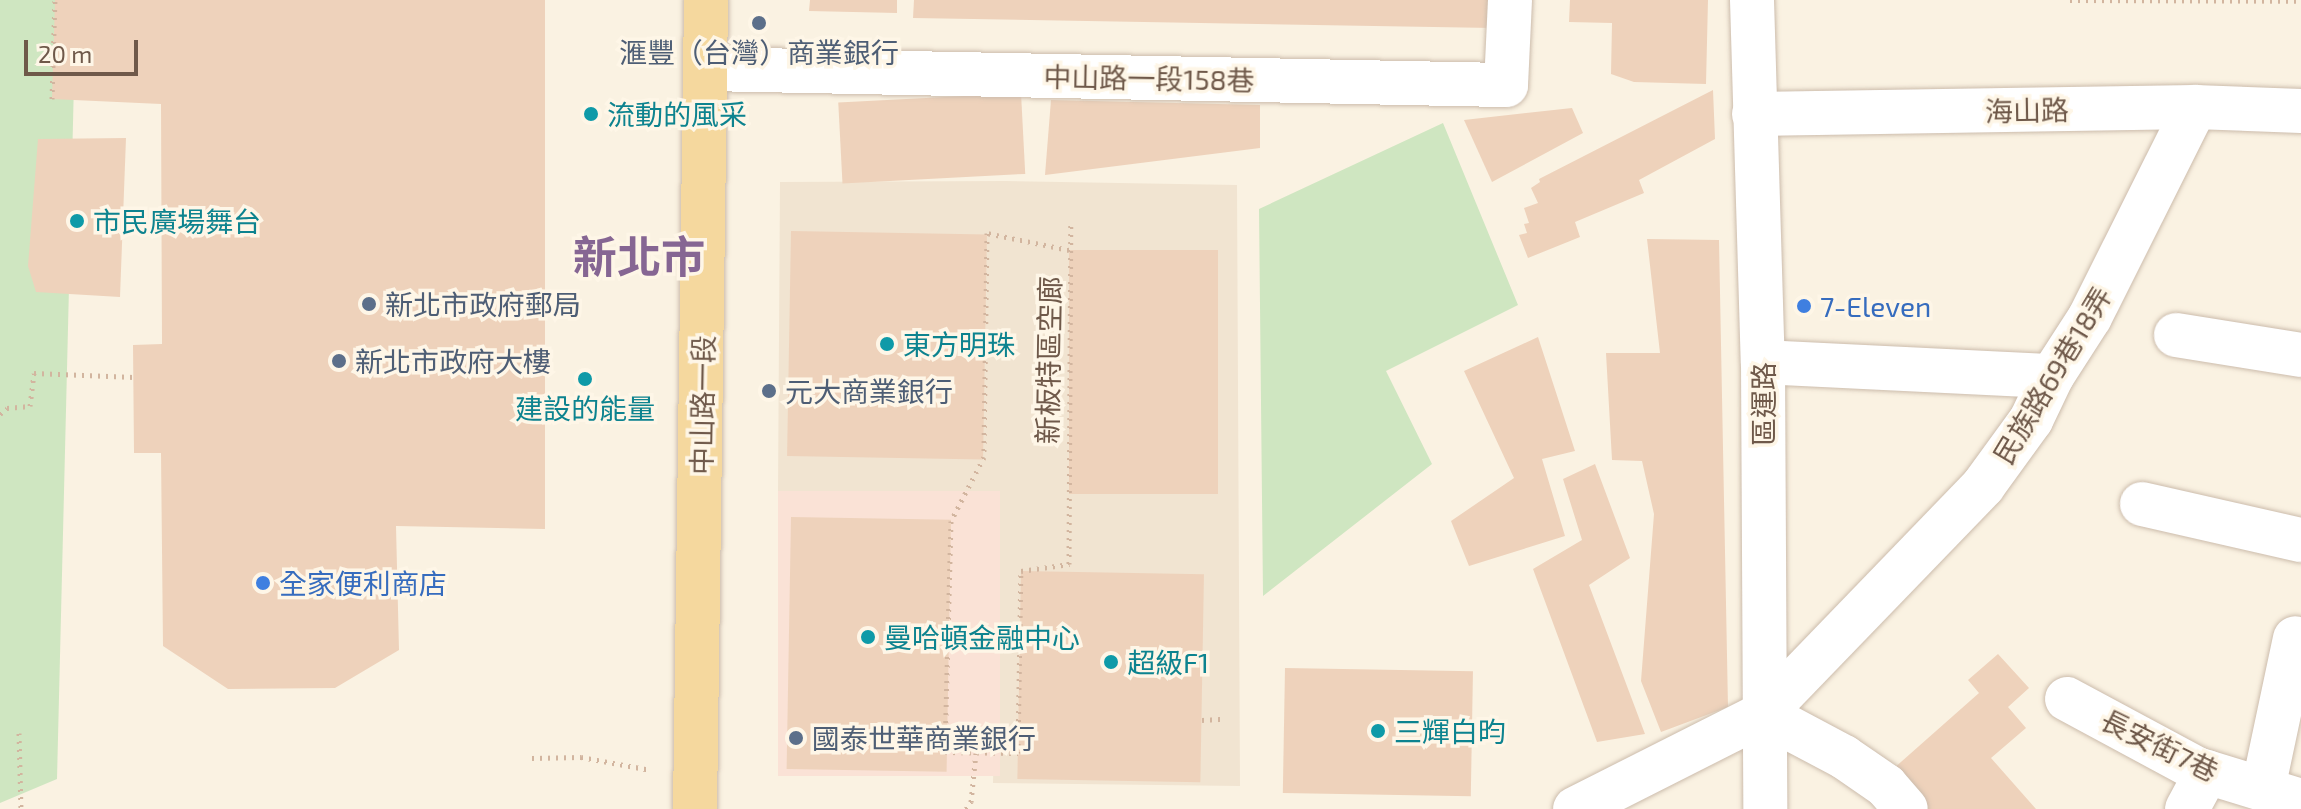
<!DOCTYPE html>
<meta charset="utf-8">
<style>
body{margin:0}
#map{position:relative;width:2301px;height:809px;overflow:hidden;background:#faf2e2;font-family:"Exo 2","Noto Sans TC",sans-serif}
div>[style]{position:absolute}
.residential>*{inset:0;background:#f1e4d1}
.commercial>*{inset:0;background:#fae2d6;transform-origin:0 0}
.green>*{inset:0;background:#cfe6c1}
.building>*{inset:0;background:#eed2bb;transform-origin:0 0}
.path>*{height:5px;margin-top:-2.5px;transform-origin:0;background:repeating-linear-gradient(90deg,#d2b59f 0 2px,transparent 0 8px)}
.roads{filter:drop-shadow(0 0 2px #ccbcac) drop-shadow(0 0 2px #ccbcac)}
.minor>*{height:44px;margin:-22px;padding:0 22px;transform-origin:22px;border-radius:22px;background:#fff}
.major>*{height:44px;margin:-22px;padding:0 22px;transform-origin:22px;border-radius:22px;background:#f5d89e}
.dots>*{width:22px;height:22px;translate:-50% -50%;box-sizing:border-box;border:4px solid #fef6e7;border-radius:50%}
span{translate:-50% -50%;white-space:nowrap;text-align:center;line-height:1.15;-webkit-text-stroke:7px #fef6e7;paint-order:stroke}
.service-label{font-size:28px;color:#4e5e75}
.left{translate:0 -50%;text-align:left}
.street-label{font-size:28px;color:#6f594a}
.culture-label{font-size:28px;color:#0d838f}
.shop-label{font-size:28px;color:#366cbe}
.town-label{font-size:44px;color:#866693;font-weight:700}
.scale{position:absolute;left:24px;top:40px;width:114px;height:36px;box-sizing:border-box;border:4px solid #6f594a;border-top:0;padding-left:10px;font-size:24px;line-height:28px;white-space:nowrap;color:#6f594a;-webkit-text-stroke:6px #fef6e7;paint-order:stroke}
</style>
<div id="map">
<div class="residential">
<i style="clip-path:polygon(1006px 181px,1237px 185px,1240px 786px,993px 783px,999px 493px,778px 491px,780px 182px)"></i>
</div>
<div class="commercial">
<i style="left:778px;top:491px;width:222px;height:285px"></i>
</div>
<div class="green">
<i style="clip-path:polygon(0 0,76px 0,57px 779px,0 803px)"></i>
<i style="clip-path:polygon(1443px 123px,1518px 305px,1386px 371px,1432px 464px,1263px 596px,1259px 209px)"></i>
</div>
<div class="building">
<i style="clip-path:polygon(55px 0,545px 0,545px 529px,396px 526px,399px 650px,335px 688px,228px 689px,163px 646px,161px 453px,134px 453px,133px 345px,162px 344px,161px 104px,52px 99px)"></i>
<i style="clip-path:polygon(810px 0,897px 0,897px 13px,809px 11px)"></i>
<i style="clip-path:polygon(914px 0,1493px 0,1493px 28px,913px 18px)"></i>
<i style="clip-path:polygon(1570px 0,1708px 0,1706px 84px,1634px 82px,1611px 74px,1612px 23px,1569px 22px)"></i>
<i style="clip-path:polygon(1713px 90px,1715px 139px,1639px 180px,1644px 193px,1575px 222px,1580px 237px,1528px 258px,1519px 235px,1527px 233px,1524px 224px,1529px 223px,1524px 208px,1538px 203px,1531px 188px,1540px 182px,1539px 179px)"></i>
<i style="left:1021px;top:93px;width:81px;height:183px;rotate:87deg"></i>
<i style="clip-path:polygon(1051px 100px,1260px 105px,1260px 148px,1045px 175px)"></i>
<i style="clip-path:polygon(1572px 108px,1583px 133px,1492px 182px,1464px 120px)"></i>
<i style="clip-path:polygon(126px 138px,120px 297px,36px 292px,28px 266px,38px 139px)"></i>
<i style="left:791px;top:231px;width:196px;height:225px;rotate:1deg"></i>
<i style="clip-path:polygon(1647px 239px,1719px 240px,1728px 707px,1661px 732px,1641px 681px,1654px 514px,1642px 461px,1612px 460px,1606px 353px,1660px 353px)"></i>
<i style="left:1069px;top:250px;width:149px;height:244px"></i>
<i style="clip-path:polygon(1538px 337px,1575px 451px,1542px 459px,1565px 536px,1469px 566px,1451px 521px,1514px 478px,1464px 371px)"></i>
<i style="clip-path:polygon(1595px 464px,1630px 558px,1589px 585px,1645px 734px,1597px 742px,1533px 569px,1582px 540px,1563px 479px)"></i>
<i style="left:791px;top:517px;width:160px;height:252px;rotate:1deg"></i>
<i style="left:1021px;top:571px;width:183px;height:208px;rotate:1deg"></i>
<i style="clip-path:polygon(1998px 654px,2029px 688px,2008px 707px,2026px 728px,1991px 758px,2036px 809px,1912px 809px,1884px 777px,1979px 693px,1968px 680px)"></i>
<i style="left:1285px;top:668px;width:188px;height:125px;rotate:1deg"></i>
</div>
<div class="path">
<i style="left:2070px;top:0;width:231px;rotate:0.2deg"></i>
<i style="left:52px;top:99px;width:99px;rotate:-88.3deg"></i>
<i style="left:1069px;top:250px;width:84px;rotate:-168.3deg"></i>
<i style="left:987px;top:233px;width:224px;rotate:90.8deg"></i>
<i style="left:984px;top:457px;width:72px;rotate:117.3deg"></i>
<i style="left:951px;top:521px;width:231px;rotate:91.5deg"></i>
<i style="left:945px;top:752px;width:73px;rotate:0.8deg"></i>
<i style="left:1018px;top:753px;width:182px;rotate:-89.1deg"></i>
<i style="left:1021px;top:571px;width:49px;rotate:-8.3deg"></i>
<i style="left:1069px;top:564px;width:343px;rotate:-89.7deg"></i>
<i style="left:0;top:414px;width:9px;rotate:-41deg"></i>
<i style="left:7px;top:408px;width:23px;rotate:-5deg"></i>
<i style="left:30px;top:406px;width:33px;rotate:-83deg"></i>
<i style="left:34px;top:373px;width:100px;rotate:2.3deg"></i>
<i style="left:1202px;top:720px;width:22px;rotate:-3deg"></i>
<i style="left:19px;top:733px;width:76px;rotate:88.5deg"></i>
<i style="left:532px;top:758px;width:49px;rotate:-1.2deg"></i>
<i style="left:581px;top:757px;width:71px;rotate:10.5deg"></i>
<i style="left:966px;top:809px;width:9px;rotate:-54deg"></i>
<i style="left:971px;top:802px;width:49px;rotate:-84.2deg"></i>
</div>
<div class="roads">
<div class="minor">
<i style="left:1752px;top:0;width:362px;rotate:88.3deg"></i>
<i style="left:1763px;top:362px;width:447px;rotate:89.7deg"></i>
<i style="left:707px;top:69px;width:799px;rotate:1.15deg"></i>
<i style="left:1506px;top:85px;width:85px;rotate:-87.3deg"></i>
<i style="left:1754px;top:114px;width:441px;rotate:-0.9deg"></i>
<i style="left:2195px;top:107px;width:106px;rotate:2.2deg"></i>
<i style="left:2176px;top:335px;width:127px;rotate:9.1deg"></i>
<i style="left:1763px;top:362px;width:289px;rotate:2.8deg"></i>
<i style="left:2142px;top:504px;width:163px;rotate:12.8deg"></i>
<i style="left:2067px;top:699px;width:148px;rotate:28.3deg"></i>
<i style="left:2197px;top:769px;width:109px;rotate:17.1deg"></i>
<i style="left:1763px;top:714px;width:92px;rotate:28deg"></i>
<i style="left:1844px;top:757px;width:51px;rotate:34.6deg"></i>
<i style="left:1886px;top:786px;width:30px;rotate:49deg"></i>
<i style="left:2263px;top:789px;width:154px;rotate:-78deg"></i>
<i style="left:1575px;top:809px;width:211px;rotate:-26.8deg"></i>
<i style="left:1763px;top:714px;width:317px;rotate:-46deg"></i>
<i style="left:1983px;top:486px;width:82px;rotate:-54deg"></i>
<i style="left:2031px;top:420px;width:49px;rotate:-64.5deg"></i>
<i style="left:2052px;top:376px;width:70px;rotate:-57.2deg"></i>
<i style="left:2090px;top:317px;width:235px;rotate:-63.4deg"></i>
<i style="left:2187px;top:809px;width:42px;rotate:-61.6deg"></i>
</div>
<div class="major">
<i style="left:695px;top:809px;width:809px;rotate:-89.22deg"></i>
</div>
</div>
<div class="dots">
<i style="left:759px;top:23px;background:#5c6f8a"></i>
<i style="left:591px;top:114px;background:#0f9aa8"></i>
<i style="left:77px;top:221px;background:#0f9aa8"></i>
<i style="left:369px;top:304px;background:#5c6f8a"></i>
<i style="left:1804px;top:306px;background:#3f7fe0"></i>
<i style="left:887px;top:344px;background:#0f9aa8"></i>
<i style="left:339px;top:361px;background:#5c6f8a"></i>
<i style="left:585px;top:379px;background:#0f9aa8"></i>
<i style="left:769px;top:391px;background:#5c6f8a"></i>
<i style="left:263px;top:583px;background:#3f7fe0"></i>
<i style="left:868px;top:637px;background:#0f9aa8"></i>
<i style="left:1111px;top:662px;background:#0f9aa8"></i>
<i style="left:1378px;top:731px;background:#0f9aa8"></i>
<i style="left:796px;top:738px;background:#5c6f8a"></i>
</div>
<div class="service-label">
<span style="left:759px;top:52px">滙豐（台灣）商業銀行</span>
<span class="left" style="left:385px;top:304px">新北市政府郵局</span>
<span class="left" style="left:355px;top:361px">新北市政府大樓</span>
<span class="left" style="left:785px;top:391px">元大商業銀行</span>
<span class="left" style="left:812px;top:738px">國泰世華商業銀行</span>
</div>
<div class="street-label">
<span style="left:1149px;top:78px;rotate:1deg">中山路一段158巷</span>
<span style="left:2027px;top:110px;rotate:-1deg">海山路</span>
<span style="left:1048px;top:360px;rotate:-89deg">新板特區空廊</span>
<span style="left:2052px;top:375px;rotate:-59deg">民族路69巷18弄</span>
<span style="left:1763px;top:404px;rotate:-90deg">區運路</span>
<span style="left:702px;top:405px;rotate:-89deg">中山路一段</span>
<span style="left:2160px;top:745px;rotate:26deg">長安街7巷</span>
</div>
<div class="culture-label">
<span class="left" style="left:607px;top:114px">流動的風采</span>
<span class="left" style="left:93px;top:221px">市民廣場舞台</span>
<span class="left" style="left:903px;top:344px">東方明珠</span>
<span style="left:585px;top:408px">建設的能量</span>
<span class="left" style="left:884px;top:637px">曼哈頓金融中心</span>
<span class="left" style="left:1127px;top:662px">超級F1</span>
<span class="left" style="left:1394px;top:731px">三輝白昀</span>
</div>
<div class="shop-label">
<span class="left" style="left:1820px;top:306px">7-Eleven</span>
<span class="left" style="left:279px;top:583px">全家便利商店</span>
</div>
<div class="town-label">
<span style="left:639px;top:256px">新北市</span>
</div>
<div class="scale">20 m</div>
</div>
